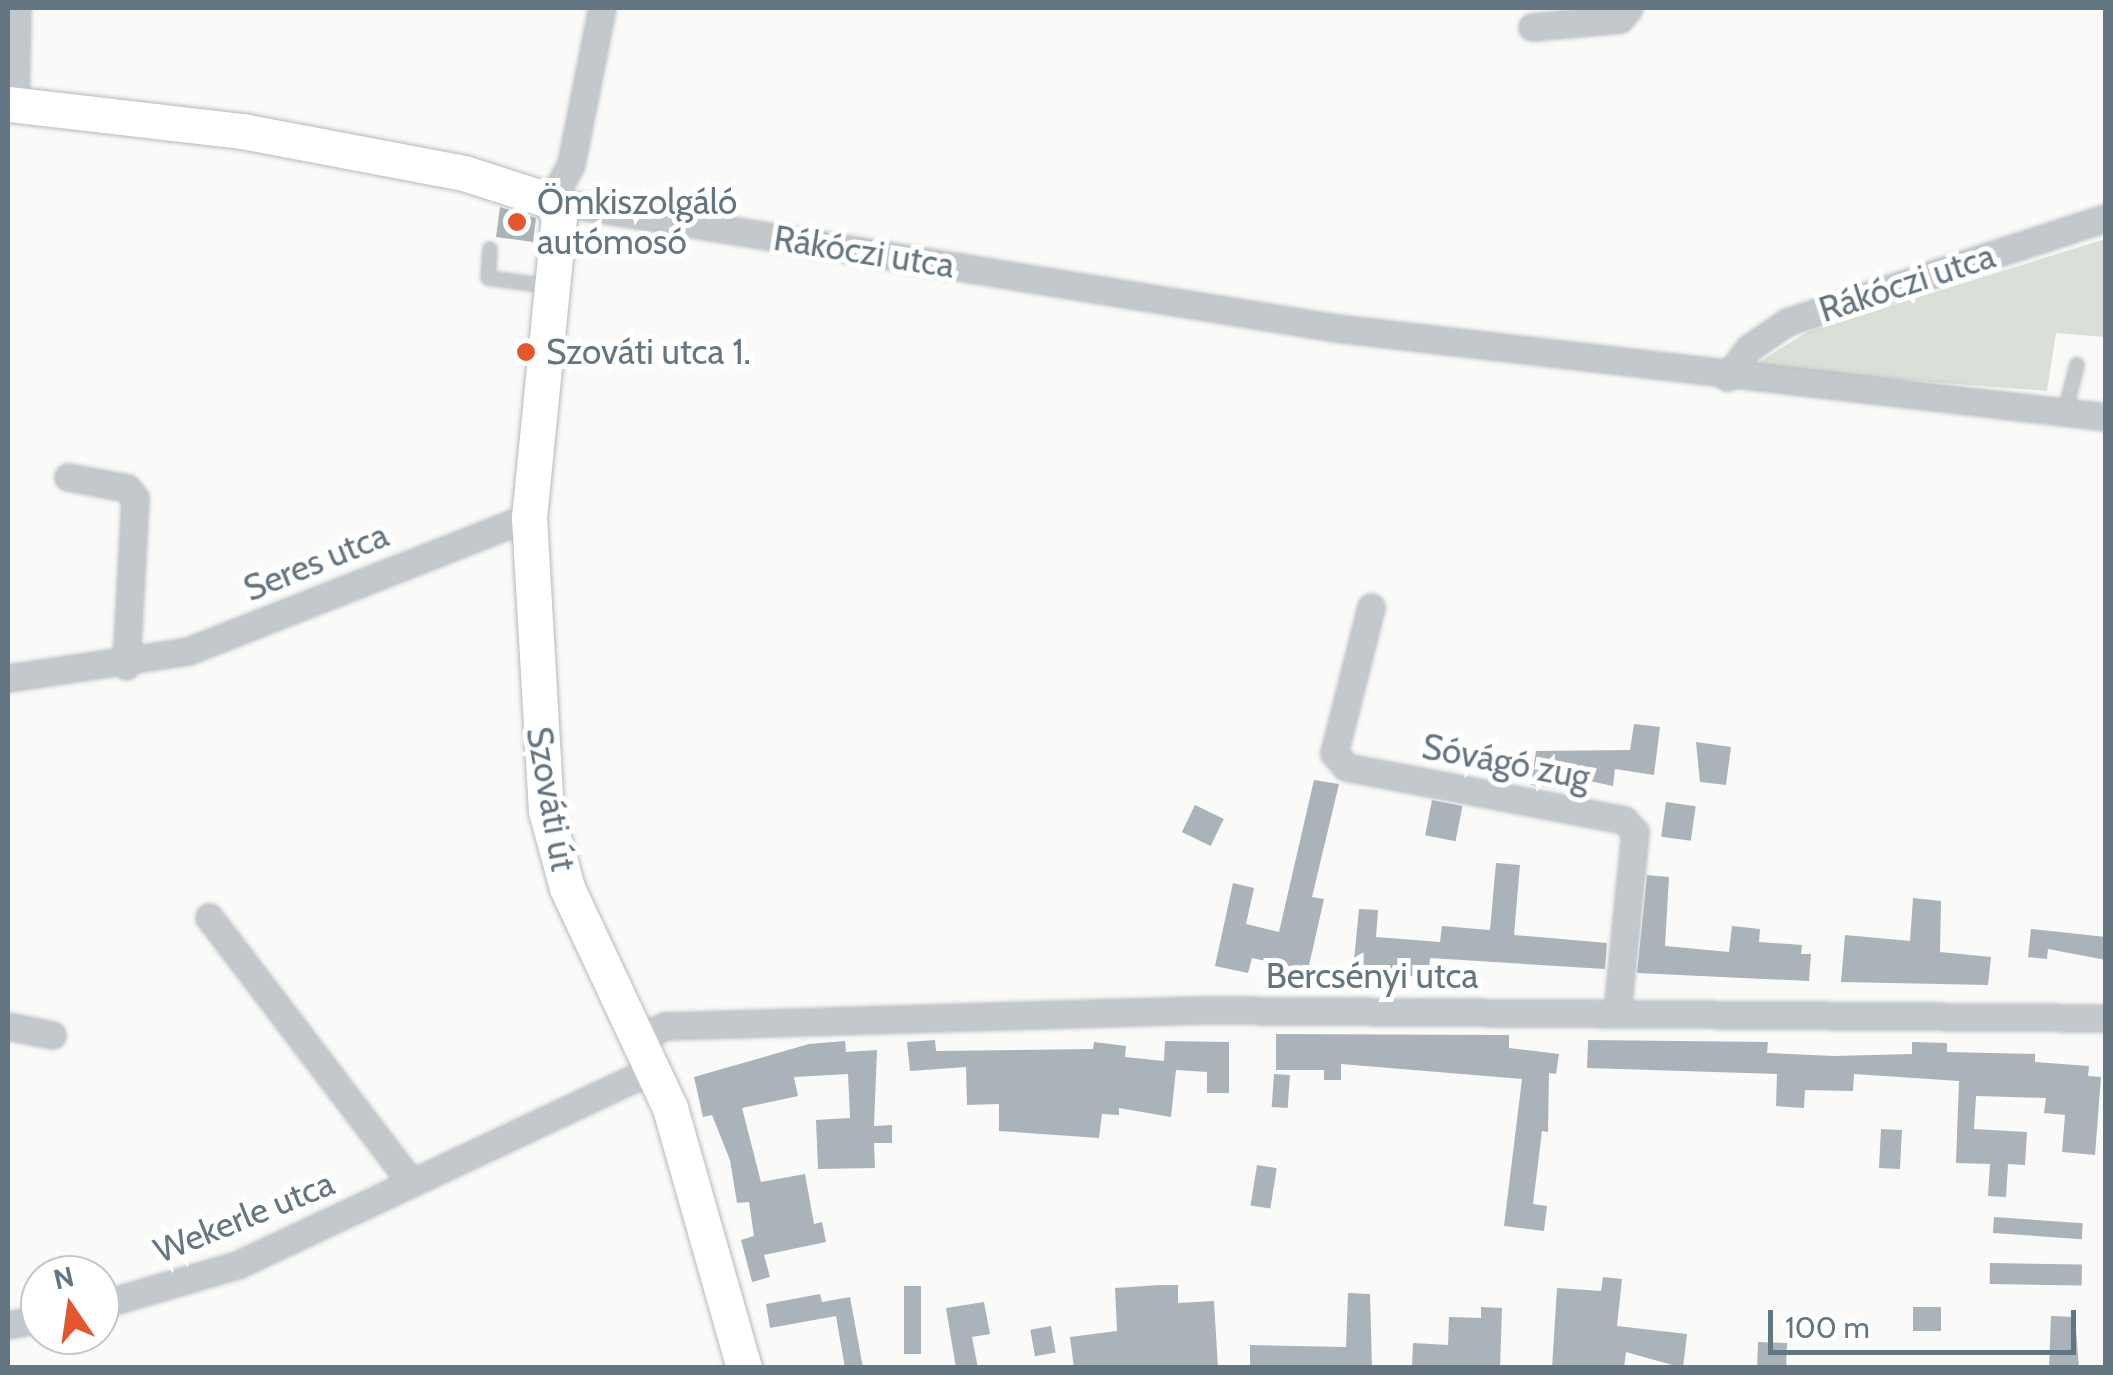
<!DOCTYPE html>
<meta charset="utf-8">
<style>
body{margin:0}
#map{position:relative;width:2113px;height:1375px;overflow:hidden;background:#fafaf8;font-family:Cabin,sans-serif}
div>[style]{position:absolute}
.green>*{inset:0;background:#dadfd7}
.building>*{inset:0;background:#aab3b9;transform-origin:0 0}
.roads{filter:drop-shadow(0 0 2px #b3babf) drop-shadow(0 0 2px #b3babf)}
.service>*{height:12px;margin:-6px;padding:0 6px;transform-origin:6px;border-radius:6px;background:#c3c8cc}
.minor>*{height:25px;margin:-12.5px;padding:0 12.5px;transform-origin:12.5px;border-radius:12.5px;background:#c3c8cc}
.secondary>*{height:35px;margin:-17.5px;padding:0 17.5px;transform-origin:17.5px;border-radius:17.5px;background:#fff}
.dots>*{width:28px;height:28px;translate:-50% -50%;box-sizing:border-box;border:5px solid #fff;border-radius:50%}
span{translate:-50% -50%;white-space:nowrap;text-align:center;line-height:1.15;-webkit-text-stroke:10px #fff;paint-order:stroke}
.poi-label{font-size:35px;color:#657683}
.left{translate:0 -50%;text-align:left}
.street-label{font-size:35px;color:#657683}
.frame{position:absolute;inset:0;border:10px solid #657683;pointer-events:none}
.north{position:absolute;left:20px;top:1255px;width:100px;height:100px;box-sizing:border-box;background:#fff;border:2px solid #c1c8cd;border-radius:50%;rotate:347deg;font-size:28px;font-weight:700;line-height:40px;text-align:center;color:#657683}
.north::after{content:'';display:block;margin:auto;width:35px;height:45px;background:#e4572e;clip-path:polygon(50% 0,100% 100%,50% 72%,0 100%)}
.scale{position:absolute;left:1768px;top:1310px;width:308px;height:45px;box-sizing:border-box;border:5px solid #657683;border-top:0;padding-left:12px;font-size:30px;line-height:35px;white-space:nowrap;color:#657683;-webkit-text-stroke:8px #fff;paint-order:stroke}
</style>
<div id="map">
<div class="green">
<i style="clip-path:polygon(2105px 239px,2105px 337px,2056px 333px,2047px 391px,1750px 368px,1807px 332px)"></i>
</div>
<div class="building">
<i style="clip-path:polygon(500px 207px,536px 218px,533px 242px,496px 237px)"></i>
<i style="clip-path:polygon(1634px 724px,1660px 727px,1654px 775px,1615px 769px,1613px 786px,1566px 776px,1564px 790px,1531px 785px,1536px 751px,1630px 750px)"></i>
<i style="clip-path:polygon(1696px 742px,1731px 747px,1726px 785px,1700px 782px)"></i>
<i style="clip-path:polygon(1314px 780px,1339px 784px,1312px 897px,1324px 899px,1308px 970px,1252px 958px,1248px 973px,1215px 966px,1233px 883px,1254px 888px,1246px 924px,1279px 932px)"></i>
<i style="left:1432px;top:800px;width:31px;height:36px;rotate:11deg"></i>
<i style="left:1666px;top:802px;width:30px;height:35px;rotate:8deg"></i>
<i style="left:1195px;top:805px;width:32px;height:30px;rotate:26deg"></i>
<i style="clip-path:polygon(1496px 863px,1520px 865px,1514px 935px,1607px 943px,1605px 969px,1430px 958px,1428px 978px,1353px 970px,1359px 909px,1378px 910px,1376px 937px,1440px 942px,1442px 926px,1490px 930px)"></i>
<i style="clip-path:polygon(1647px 875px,1669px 877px,1665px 946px,1729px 952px,1732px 926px,1760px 929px,1759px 942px,1802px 945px,1801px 954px,1811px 954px,1809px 981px,1637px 973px)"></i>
<i style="clip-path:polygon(1913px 898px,1941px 901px,1940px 952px,1991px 957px,1988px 985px,1841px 982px,1845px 935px,1910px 941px)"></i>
<i style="clip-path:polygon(2031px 929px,2106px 937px,2106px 960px,2048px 949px,2047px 959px,2028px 957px)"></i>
<i style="clip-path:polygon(1276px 1034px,1509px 1035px,1509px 1048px,1559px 1054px,1556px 1074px,1549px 1073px,1548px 1132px,1542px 1131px,1533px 1204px,1547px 1206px,1544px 1231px,1504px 1226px,1522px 1079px,1341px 1064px,1341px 1080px,1324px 1080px,1324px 1070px,1276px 1070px)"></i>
<i style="clip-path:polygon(935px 1040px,936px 1051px,1093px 1049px,1094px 1042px,1126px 1046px,1125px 1057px,1164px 1061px,1165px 1041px,1229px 1042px,1229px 1093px,1207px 1093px,1207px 1072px,1176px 1070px,1171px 1117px,1119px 1108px,1119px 1115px,1102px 1114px,1099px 1138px,999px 1131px,999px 1104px,967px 1105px,966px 1067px,910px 1071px,907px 1042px)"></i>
<i style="clip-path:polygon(1588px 1040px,1768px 1042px,1767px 1053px,1834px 1056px,1912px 1054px,1912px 1042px,1947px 1043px,1947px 1052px,2035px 1054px,2035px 1062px,2089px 1066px,2088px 1076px,2101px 1077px,2095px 1155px,2062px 1152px,2065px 1115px,2044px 1113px,2046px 1098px,1976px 1096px,1974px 1129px,2027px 1132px,2025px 1165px,2008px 1164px,2006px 1197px,1988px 1196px,1990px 1164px,1956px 1163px,1959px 1081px,1854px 1074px,1853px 1091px,1805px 1090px,1804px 1108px,1776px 1106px,1777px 1074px,1587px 1068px)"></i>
<i style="clip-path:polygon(845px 1041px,846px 1052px,877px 1050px,874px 1126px,892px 1125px,892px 1143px,874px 1143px,875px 1168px,818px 1169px,816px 1120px,850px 1118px,848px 1074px,794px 1077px,798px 1096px,742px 1108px,761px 1182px,805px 1174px,814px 1224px,822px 1222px,826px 1242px,764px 1255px,770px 1277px,752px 1282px,741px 1240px,754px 1236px,749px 1202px,737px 1203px,730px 1160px,712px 1115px,703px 1117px,694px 1077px,809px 1044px)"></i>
<i style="left:1274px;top:1074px;width:16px;height:33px;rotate:4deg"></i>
<i style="left:1881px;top:1129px;width:21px;height:39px;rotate:3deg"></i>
<i style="left:1257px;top:1165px;width:20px;height:41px;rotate:9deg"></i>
<i style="left:1994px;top:1217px;width:89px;height:16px;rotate:4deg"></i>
<i style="left:1990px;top:1263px;width:92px;height:21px;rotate:1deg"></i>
<i style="clip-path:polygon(1603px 1277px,1622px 1279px,1617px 1326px,1687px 1334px,1683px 1368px,1626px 1352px,1624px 1368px,1552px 1368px,1557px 1288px,1601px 1291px)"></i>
<i style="clip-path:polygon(1160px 1285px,1178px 1285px,1178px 1303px,1214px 1301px,1218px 1368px,1074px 1368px,1070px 1337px,1117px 1331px,1115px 1288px)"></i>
<i style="left:904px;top:1286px;width:17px;height:68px"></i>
<i style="clip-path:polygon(1348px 1293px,1370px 1294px,1372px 1368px,1250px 1368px,1250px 1345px,1346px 1347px)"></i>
<i style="clip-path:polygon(820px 1294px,822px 1302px,850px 1297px,863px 1368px,845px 1368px,836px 1316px,770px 1328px,766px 1304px)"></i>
<i style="clip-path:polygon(984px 1302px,990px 1334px,972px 1337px,978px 1368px,956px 1368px,946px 1308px)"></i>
<i style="clip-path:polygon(1481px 1307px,1502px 1308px,1500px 1368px,1412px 1368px,1413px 1343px,1448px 1345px,1449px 1317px,1481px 1318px)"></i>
<i style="left:1913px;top:1307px;width:28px;height:24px"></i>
<i style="clip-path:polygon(2051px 1316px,2075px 1317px,2079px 1368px,2049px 1368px)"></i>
<i style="left:1051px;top:1326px;width:27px;height:21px;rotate:80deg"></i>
<i style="left:1758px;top:1342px;width:29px;height:26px;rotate:2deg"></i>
</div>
<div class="roads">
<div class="service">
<i style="left:490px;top:249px;width:29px;rotate:94deg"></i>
<i style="left:488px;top:278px;width:61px;rotate:7.6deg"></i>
<i style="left:2065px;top:412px;width:49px;rotate:-75.7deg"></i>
</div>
<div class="minor">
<i style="left:1532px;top:27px;width:88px;rotate:-5.2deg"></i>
<i style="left:1620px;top:19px;width:14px;rotate:-51deg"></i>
<i style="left:15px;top:105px;width:97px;rotate:-88.8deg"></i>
<i style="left:551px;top:201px;width:795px;rotate:9.19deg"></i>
<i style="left:1336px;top:328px;width:775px;rotate:6.59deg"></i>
<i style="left:551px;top:201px;width:42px;rotate:-61.6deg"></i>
<i style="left:571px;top:164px;width:159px;rotate:-78.8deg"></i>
<i style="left:1727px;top:377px;width:36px;rotate:-53deg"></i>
<i style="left:1749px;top:348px;width:46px;rotate:-34.4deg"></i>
<i style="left:1787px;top:322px;width:336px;rotate:-18.1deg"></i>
<i style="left:68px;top:477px;width:60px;rotate:10.6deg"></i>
<i style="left:127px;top:488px;width:13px;rotate:51deg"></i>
<i style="left:135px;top:498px;width:168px;rotate:93.1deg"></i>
<i style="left:1371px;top:607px;width:151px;rotate:104.2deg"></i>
<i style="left:1334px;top:753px;width:18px;rotate:49deg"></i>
<i style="left:1346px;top:767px;width:283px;rotate:10.8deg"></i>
<i style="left:1624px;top:820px;width:16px;rotate:47deg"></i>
<i style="left:1635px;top:832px;width:180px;rotate:95.7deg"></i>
<i style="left:8px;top:678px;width:182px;rotate:-8.5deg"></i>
<i style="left:188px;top:651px;width:366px;rotate:-21.5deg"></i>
<i style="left:209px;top:917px;width:333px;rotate:52.7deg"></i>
<i style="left:8px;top:1026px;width:45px;rotate:11.6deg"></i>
<i style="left:641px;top:1038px;width:27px;rotate:-27deg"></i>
<i style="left:665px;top:1026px;width:533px;rotate:-1.72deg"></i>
<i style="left:1198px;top:1010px;width:908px;rotate:0.5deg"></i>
<i style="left:100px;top:1305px;width:143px;rotate:-16.3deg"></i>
<i style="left:237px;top:1265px;width:460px;rotate:-25.2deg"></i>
<i style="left:8px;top:1325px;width:33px;rotate:-11deg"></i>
</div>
<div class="secondary">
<i style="left:8px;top:104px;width:236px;rotate:6.6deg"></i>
<i style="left:242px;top:131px;width:226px;rotate:10.7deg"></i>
<i style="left:464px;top:173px;width:91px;rotate:17.8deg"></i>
<i style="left:551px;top:201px;width:18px;rotate:63deg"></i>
<i style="left:559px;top:217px;width:301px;rotate:95.7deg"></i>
<i style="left:529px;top:517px;width:294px;rotate:86.7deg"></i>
<i style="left:546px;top:811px;width:80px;rotate:74.7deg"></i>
<i style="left:567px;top:888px;width:243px;rotate:64.9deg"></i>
<i style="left:670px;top:1108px;width:270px;rotate:74.1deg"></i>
</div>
</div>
<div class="dots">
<i style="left:517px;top:222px;background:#e4572e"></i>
<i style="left:526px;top:352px;background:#e4572e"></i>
</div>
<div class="poi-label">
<span class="left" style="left:537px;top:222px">Ömkiszolgáló<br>autómosó</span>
<span class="left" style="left:546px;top:352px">Szováti utca 1.</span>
</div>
<div class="street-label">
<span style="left:864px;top:252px;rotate:9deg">Rákóczi utca</span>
<span style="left:1907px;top:283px;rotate:-18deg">Rákóczi utca</span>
<span style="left:316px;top:562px;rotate:-22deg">Seres utca</span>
<span style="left:1506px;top:762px;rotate:11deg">Sóvágó zug</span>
<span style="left:551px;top:799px;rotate:80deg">Szováti út</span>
<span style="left:1372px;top:976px">Bercsényi utca</span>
<span style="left:244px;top:1217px;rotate:-22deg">Wekerle utca</span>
</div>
<div class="frame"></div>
<div class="north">N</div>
<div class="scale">100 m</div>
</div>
